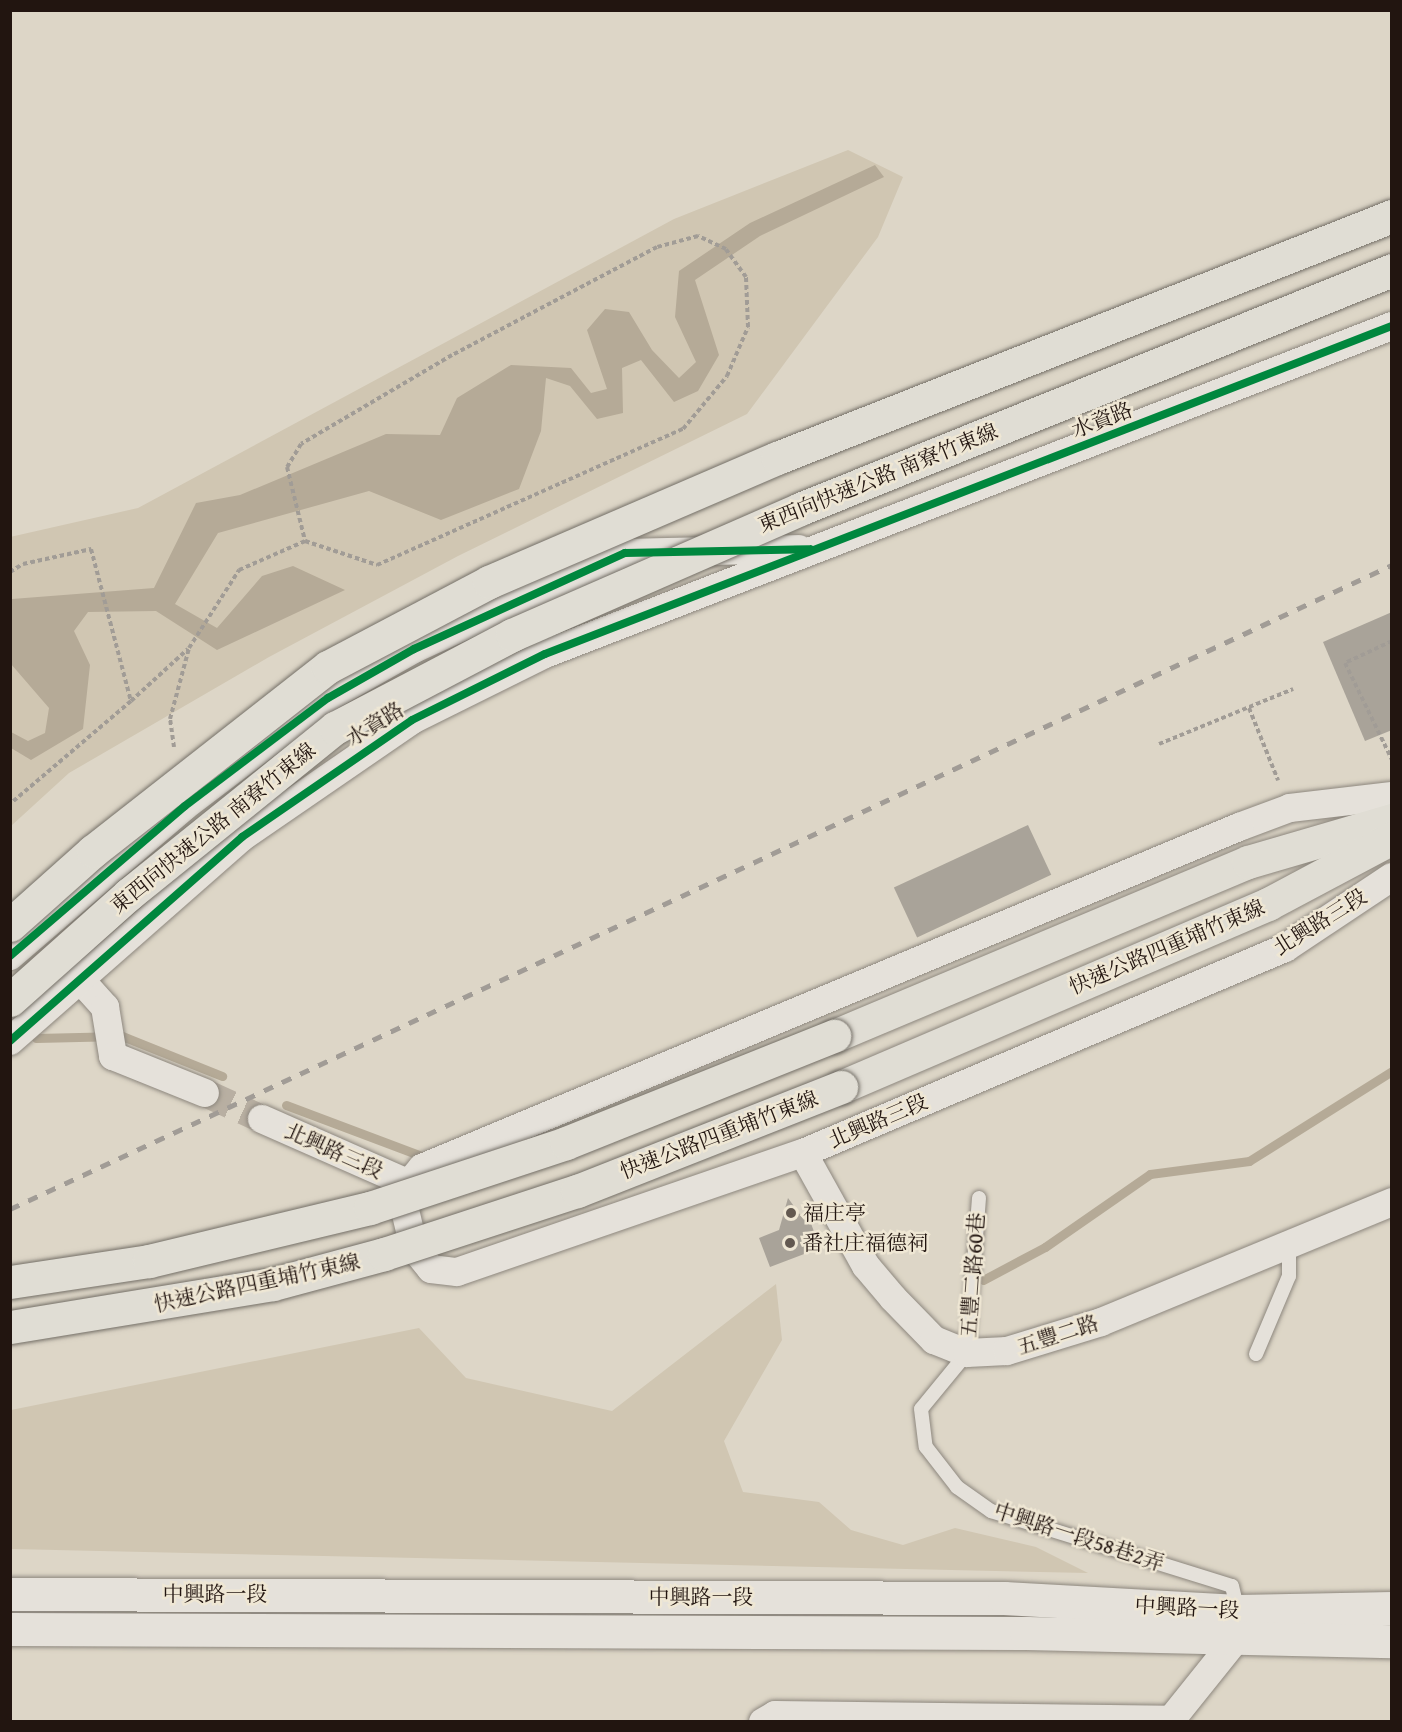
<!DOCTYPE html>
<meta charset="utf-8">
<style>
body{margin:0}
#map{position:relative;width:1402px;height:1732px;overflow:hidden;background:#ddd6c7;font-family:"Gentium Book Plus","Noto Serif TC",serif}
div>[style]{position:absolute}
.green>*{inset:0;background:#d0c6b2}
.water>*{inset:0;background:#b5aa97}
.stream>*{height:9px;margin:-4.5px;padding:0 4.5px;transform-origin:4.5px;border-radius:4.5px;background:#b5aa97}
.building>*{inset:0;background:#a9a399;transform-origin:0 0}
.street-tunnel>*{height:28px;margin-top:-14px;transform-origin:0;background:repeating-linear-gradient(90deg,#b8afa2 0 28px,transparent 0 42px)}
.path>*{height:4px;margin-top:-2px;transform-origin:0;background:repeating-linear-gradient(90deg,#a19c96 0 4.5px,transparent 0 7.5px)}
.roads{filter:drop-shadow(0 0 2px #8d877e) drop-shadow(0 0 2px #8d877e)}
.lane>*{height:14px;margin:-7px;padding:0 7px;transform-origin:7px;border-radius:7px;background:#e5e1da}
.street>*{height:28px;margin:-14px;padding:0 14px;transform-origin:14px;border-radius:14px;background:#e5e1da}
.secondary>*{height:33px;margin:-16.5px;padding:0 16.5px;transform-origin:16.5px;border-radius:16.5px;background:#e5e1da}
.highway>*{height:33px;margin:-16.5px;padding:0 16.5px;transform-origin:16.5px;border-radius:16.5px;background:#e0ddd4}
.rail>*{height:4.5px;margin-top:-2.25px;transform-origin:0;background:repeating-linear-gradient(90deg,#a19c96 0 10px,transparent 0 20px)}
.bridges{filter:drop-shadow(0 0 2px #736e66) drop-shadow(0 0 2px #736e66)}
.highway-bridge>*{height:33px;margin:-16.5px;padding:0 16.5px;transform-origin:16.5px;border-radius:16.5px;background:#e0ddd4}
.cycleway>*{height:8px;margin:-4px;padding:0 4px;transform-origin:4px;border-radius:4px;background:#00873e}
.dots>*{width:16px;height:16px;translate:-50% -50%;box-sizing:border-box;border:3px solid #efe7d4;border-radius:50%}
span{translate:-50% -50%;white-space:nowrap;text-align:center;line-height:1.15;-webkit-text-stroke:5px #efe7d4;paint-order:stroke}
.street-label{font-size:21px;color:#221510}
.poi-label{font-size:21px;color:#221510}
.left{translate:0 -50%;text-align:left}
.frame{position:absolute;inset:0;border:12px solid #221510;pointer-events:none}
</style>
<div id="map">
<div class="green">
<i style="clip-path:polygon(848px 150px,903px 177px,878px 237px,747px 414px,458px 556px,269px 657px,69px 773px,11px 826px,10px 537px,138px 508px,674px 219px)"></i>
<i style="clip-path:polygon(776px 1284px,782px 1340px,724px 1441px,743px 1492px,819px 1502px,851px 1530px,903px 1545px,955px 1528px,1036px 1547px,1088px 1573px,11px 1549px,11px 1410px,419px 1328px,466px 1378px,612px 1411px)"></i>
</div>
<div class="water">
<i style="clip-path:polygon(875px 165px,884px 177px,760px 236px,695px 280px,719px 355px,698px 391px,674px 402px,641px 360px,622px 368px,623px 413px,597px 419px,570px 386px,546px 378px,541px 431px,519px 489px,441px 520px,369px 491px,218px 533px,175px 604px,217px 628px,262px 576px,293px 566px,345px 590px,217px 650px,156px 611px,88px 612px,74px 631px,90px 665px,83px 729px,31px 760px,11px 748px,11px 732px,28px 741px,45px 733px,49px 708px,11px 664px,12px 599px,154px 588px,196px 503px,240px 495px,386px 434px,440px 435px,457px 398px,511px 365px,571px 368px,591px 393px,607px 389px,587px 330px,605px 309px,629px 312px,652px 350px,679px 378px,696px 362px,675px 317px,679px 271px,750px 223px)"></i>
</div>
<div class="stream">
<i style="left:36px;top:1038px;width:86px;rotate:-1.3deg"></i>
<i style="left:122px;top:1036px;width:108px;rotate:21.8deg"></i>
<i style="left:286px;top:1105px;width:142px;rotate:20.6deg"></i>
<i style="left:983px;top:1280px;width:70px;rotate:-28deg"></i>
<i style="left:1045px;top:1247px;width:128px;rotate:-34.8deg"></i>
<i style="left:1150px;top:1174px;width:100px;rotate:-7.5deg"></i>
<i style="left:1249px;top:1161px;width:169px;rotate:-32.2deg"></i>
</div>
<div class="building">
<i style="clip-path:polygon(1392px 612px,1392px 730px,1365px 741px,1323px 642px)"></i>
<i style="left:1028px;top:825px;width:55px;height:148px;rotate:65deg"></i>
<i style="clip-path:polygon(788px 1198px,804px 1220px,809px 1218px,820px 1248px,770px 1267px,759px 1238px,779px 1230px)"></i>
</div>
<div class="street-tunnel">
<i style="left:205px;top:1093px;width:63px;rotate:24.5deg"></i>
</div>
<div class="path">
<i style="left:10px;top:572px;width:15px;rotate:-32deg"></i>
<i style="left:23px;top:564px;width:70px;rotate:-12.4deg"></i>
<i style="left:91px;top:549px;width:157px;rotate:75.3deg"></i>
<i style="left:131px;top:701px;width:159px;rotate:139.6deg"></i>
<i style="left:1392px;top:641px;width:52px;rotate:154.9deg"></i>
<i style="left:1345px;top:663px;width:108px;rotate:64.1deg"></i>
<i style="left:131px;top:701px;width:77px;rotate:-42.4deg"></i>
<i style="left:1249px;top:708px;width:78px;rotate:68.1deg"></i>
<i style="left:1159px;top:744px;width:145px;rotate:-22.3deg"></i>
<i style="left:174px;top:747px;width:28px;rotate:-98deg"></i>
<i style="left:170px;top:719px;width:73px;rotate:-75deg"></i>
<i style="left:189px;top:648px;width:93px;rotate:-57.3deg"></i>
<i style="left:239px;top:570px;width:72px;rotate:-23.7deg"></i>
<i style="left:305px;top:541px;width:76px;rotate:18.4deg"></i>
<i style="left:377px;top:565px;width:335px;rotate:-24deg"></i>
<i style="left:683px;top:429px;width:69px;rotate:-50.3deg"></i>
<i style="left:727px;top:376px;width:53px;rotate:-66.8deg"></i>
<i style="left:748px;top:327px;width:50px;rotate:-92.3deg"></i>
<i style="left:746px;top:277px;width:34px;rotate:-126deg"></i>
<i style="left:726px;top:249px;width:31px;rotate:-155deg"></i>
<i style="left:698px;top:236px;width:42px;rotate:165deg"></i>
<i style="left:657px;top:247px;width:232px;rotate:152.2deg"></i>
<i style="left:452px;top:355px;width:175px;rotate:149.5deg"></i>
<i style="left:301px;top:444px;width:27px;rotate:121deg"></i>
<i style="left:287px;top:467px;width:76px;rotate:76.3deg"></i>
</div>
<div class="roads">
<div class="lane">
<i style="left:979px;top:1198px;width:155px;rotate:94.4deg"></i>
<i style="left:967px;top:1353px;width:72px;rotate:129.4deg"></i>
<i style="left:921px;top:1409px;width:38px;rotate:83deg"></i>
<i style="left:926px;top:1447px;width:51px;rotate:52.2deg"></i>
<i style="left:957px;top:1487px;width:42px;rotate:35.2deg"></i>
<i style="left:991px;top:1511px;width:252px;rotate:17.3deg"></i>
<i style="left:1232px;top:1586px;width:26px;rotate:77deg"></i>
<i style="left:1256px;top:1354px;width:85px;rotate:-67.1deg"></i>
<i style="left:1289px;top:1276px;width:30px;rotate:-90deg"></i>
</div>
<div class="street">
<i style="left:1392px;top:796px;width:103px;rotate:173.3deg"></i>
<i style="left:1290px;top:808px;width:54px;rotate:159.6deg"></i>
<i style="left:1239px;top:827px;width:885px;rotate:157.35deg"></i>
<i style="left:422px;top:1168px;width:33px;rotate:130deg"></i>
<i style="left:401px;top:1193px;width:57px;rotate:76.7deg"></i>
<i style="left:414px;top:1248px;width:27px;rotate:51deg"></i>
<i style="left:431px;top:1269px;width:26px;rotate:7deg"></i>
<i style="left:457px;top:1272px;width:366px;rotate:-19deg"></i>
<i style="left:803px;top:1153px;width:524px;rotate:-23.04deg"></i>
<i style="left:1285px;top:948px;width:128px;rotate:-33.6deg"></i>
<i style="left:10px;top:956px;width:230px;rotate:-40.6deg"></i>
<i style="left:185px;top:806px;width:179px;rotate:-37.1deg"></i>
<i style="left:328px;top:698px;width:99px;rotate:-29.7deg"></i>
<i style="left:414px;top:649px;width:232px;rotate:-24.5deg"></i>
<i style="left:625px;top:553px;width:174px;rotate:-1.3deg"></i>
<i style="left:67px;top:965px;width:57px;rotate:47.9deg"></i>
<i style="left:105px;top:1007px;width:50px;rotate:80.7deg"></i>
<i style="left:113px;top:1056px;width:99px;rotate:21.9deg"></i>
<i style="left:10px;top:1041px;width:309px;rotate:-41.3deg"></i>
<i style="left:242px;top:837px;width:206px;rotate:-34.5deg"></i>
<i style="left:412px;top:720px;width:148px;rotate:-26.4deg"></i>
<i style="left:545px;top:654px;width:908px;rotate:-21.17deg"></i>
<i style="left:262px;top:1119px;width:156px;rotate:23.8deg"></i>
<i style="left:803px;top:1153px;width:129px;rotate:60.9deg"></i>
<i style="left:866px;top:1266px;width:42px;rotate:49.8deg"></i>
<i style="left:893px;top:1298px;width:59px;rotate:45.7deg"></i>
<i style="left:934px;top:1340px;width:35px;rotate:22deg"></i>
<i style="left:967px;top:1353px;width:40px;rotate:-2.9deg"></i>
<i style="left:1007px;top:1351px;width:98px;rotate:-17.1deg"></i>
<i style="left:1101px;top:1322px;width:315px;rotate:-22.4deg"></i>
<i style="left:763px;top:1722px;width:14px;rotate:-30deg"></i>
<i style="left:775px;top:1715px;width:396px;rotate:0.7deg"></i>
<i style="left:1171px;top:1720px;width:102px;rotate:-51.3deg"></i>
<i style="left:1235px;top:1640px;width:21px;rotate:-85deg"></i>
</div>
<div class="secondary">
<i style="left:10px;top:1594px;width:994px;rotate:0.23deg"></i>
<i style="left:1004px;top:1598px;width:234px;rotate:3.2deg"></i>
<i style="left:1238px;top:1611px;width:154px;rotate:-1.1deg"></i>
<i style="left:10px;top:1629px;width:1016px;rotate:0.23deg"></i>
<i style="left:1026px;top:1633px;width:366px;rotate:1.3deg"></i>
</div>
<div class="highway">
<i style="left:834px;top:1036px;width:449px;rotate:-22.8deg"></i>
<i style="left:1248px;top:862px;width:150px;rotate:-16.3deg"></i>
<i style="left:841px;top:1087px;width:465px;rotate:-23.2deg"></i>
<i style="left:1268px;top:904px;width:140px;rotate:-28deg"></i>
</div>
</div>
<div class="rail">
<i style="left:10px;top:1209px;width:1525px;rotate:-24.99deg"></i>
</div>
<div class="bridges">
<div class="highway-bridge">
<i style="left:10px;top:925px;width:111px;rotate:-41.7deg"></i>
<i style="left:93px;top:851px;width:298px;rotate:-38.1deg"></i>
<i style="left:328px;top:667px;width:182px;rotate:-27.8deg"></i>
<i style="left:489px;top:582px;width:314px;rotate:-23.3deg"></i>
<i style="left:777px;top:458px;width:661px;rotate:-21.48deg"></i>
<i style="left:10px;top:1000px;width:159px;rotate:-41.7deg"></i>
<i style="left:129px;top:894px;width:265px;rotate:-38.9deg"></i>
<i style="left:335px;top:728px;width:200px;rotate:-27.7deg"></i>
<i style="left:512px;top:635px;width:314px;rotate:-23.6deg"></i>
<i style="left:800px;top:509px;width:638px;rotate:-21.98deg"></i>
<i style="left:10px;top:1282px;width:141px;rotate:-8.6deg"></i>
<i style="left:149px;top:1261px;width:227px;rotate:-13.5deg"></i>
<i style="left:370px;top:1208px;width:206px;rotate:-18.3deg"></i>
<i style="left:566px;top:1143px;width:289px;rotate:-21.8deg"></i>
<i style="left:10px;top:1327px;width:266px;rotate:-9.3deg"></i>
<i style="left:273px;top:1284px;width:115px;rotate:-15.1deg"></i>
<i style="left:384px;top:1254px;width:203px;rotate:-18.1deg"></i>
<i style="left:577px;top:1191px;width:284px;rotate:-21.5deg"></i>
</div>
</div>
<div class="cycleway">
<i style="left:10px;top:956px;width:230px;rotate:-40.6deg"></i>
<i style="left:185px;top:806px;width:179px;rotate:-37.1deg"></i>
<i style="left:328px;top:698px;width:99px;rotate:-29.7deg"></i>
<i style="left:414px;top:649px;width:232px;rotate:-24.5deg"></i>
<i style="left:625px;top:553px;width:185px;rotate:-1.2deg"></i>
<i style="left:10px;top:1041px;width:309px;rotate:-41.3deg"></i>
<i style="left:242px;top:837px;width:206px;rotate:-34.5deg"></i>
<i style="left:412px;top:720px;width:148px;rotate:-26.4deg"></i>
<i style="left:545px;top:654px;width:908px;rotate:-21.17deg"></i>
</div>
<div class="dots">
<i style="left:791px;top:1213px;background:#635950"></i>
<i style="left:790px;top:1243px;background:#635950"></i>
</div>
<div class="street-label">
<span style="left:1102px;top:420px;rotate:-21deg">水資路</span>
<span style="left:878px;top:478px;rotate:-22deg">東西向快速公路 南寮竹東線</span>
<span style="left:375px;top:724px;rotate:-32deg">水資路</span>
<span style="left:213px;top:828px;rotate:-39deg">東西向快速公路 南寮竹東線</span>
<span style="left:1320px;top:922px;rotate:-32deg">北興路三段</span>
<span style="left:1167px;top:947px;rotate:-23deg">快速公路四重埔竹東線</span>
<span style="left:878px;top:1121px;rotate:-23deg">北興路三段</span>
<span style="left:719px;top:1135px;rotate:-21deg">快速公路四重埔竹東線</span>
<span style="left:334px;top:1151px;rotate:24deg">北興路三段</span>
<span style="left:973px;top:1275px;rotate:-86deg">五豐二路60巷</span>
<span style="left:257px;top:1283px;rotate:-12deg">快速公路四重埔竹東線</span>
<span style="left:1058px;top:1335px;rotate:-18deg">五豐二路</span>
<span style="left:1079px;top:1537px;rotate:18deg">中興路一段58巷2弄</span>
<span style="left:215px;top:1594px">中興路一段</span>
<span style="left:701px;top:1597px">中興路一段</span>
<span style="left:1187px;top:1608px;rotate:3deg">中興路一段</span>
</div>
<div class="poi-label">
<span class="left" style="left:803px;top:1213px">福庄亭</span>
<span class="left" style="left:802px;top:1243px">番社庄福德祠</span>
</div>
<div class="frame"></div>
</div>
